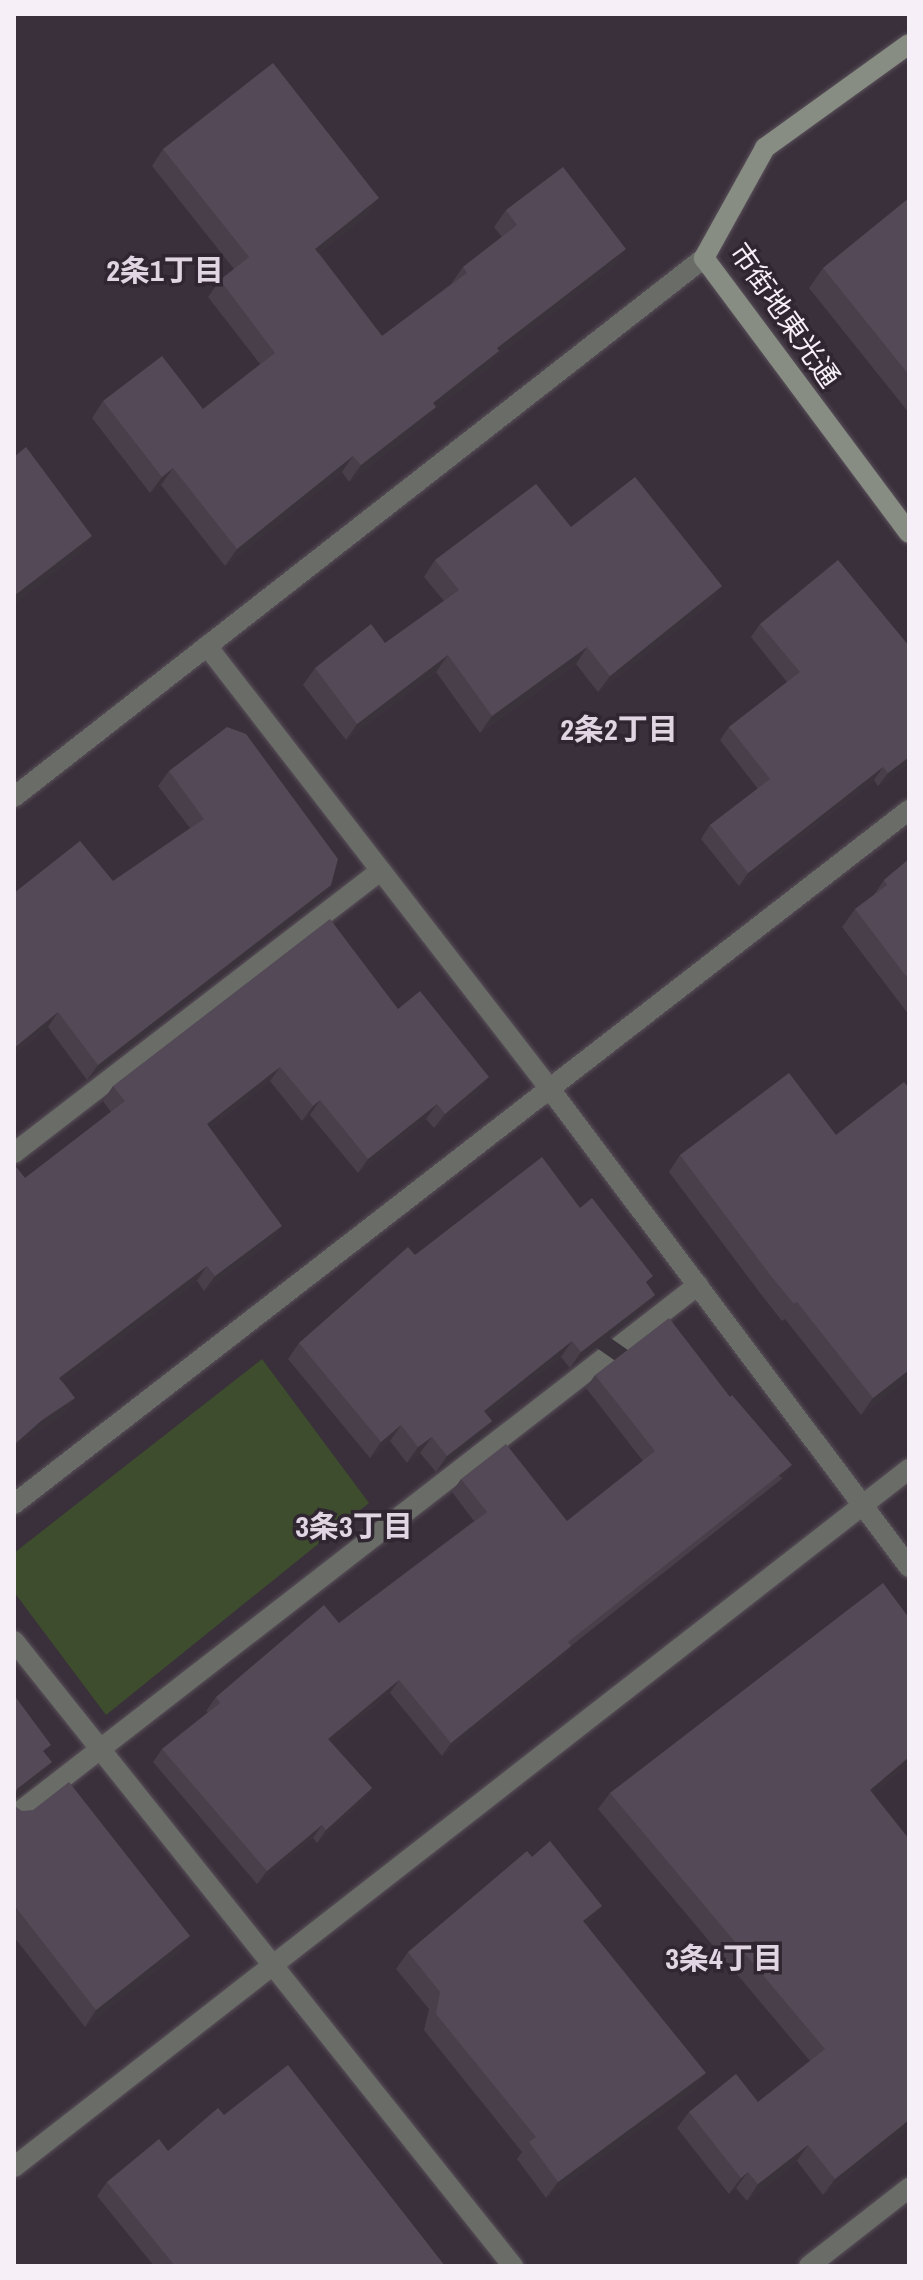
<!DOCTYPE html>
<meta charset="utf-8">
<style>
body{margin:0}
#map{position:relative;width:923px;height:2280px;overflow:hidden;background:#3a303b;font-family:"Archivo Narrow","Noto Sans JP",sans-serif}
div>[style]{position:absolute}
.green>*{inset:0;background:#3e4d2d}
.roads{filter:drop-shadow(0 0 2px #584f59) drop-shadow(0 0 2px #584f59)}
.street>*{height:20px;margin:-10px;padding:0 10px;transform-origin:10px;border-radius:10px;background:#6a6d67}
.secondary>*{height:20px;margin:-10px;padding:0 10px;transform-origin:10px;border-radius:10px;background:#888d83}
.wall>*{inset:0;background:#483f4a}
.shaded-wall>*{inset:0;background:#3b333c;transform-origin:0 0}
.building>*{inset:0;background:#544956}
span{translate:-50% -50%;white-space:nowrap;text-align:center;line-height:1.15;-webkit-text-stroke:7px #302631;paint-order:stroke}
.street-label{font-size:28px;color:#f6eff7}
.neighbourhood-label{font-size:30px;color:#e1d5e3;font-weight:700}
.frame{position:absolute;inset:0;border:16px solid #f6eff7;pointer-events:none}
</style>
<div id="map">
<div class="green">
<i style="clip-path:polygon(262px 1359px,369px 1503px,106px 1715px,14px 1592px,14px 1553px)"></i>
</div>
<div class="roads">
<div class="street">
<i style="left:207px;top:646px;width:560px;rotate:52.25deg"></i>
<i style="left:550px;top:1089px;width:598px;rotate:53.09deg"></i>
<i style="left:14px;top:797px;width:876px;rotate:-38deg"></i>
<i style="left:14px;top:1153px;width:463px;rotate:-37.6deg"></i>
<i style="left:14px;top:1504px;width:1133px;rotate:-37.79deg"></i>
<i style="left:14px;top:1641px;width:800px;rotate:51.4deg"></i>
<i style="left:14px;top:1816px;width:866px;rotate:-37.82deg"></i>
<i style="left:14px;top:2167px;width:1135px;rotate:-37.95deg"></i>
<i style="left:809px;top:2266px;width:127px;rotate:-38deg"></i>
</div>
<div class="secondary">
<i style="left:909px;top:44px;width:178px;rotate:144.2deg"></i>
<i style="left:765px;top:148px;width:126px;rotate:119deg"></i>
<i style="left:704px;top:258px;width:343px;rotate:53.3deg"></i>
</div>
</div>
<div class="wall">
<i style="clip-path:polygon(163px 149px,368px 214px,319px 253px,382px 336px,451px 284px,463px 267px,502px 237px,494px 227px,506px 210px,614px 266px,495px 357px,488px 368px,434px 410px,424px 424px,349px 482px,342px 472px,225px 566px,161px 485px,150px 493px,92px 418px,103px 401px,203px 409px,260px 364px,208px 297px,220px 280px,234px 269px,152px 166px)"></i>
<i style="clip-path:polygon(909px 198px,909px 413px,809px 288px,823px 268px)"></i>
<i style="clip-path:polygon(571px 527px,722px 586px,710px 603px,598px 692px,576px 664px,480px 733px,436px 672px,346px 740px,303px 685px,315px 668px,385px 643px,444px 601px,424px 577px,435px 560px)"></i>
<i style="clip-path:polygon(760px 624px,909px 646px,909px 763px,878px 786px,874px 780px,739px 886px,701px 839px,710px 825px,758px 789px,720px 740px,729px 727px,787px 682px,751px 637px)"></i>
<i style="clip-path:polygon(169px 771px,331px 885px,321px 900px,87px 1080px,48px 1027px,14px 1054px,14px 893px,113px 881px,190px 828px,158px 786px)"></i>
<i style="clip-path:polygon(909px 859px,909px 1015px,842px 927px,855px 909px,873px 896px,884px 880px)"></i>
<i style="clip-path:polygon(398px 1009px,479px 1092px,434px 1128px,426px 1119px,358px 1173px,310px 1115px,302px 1121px,270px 1081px,210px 1128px,272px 1241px,204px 1291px,197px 1281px,63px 1382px,75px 1398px,64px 1413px,32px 1435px,25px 1178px,111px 1112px,103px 1101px,113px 1086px)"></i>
<i style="clip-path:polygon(836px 1135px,909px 1377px,861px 1415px,785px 1319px,782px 1321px,760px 1293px,669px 1172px,680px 1155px)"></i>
<i style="clip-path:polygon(580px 1208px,655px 1295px,644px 1310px,570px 1368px,561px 1357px,487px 1415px,492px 1421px,481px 1437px,436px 1472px,420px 1453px,407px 1463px,390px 1441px,370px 1458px,288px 1359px,299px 1343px,415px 1255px)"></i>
<i style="clip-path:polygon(595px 1375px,783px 1478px,571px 1646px,562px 1659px,442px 1756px,390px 1693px,331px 1742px,372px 1788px,363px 1801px,317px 1843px,313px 1838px,257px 1884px,153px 1762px,162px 1749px,208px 1712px,206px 1711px,216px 1697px,339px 1623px,474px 1521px,452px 1492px,461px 1479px,567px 1521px,643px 1461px,586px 1388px)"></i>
<i style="clip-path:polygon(909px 1618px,909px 1763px,873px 1794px,904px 2131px,823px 2195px,797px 2161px,747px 2201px,736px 2188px,729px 2194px,677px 2128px,689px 2112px,758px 2102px,810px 2061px,598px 1809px,610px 1793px)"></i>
<i style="clip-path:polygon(14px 1802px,16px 1807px,178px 1953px,85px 2027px,14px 1937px)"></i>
<i style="clip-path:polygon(590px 1922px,587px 1925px,695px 2089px,546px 2198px,517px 2159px,522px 2152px,424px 2030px,429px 2009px,396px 1969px,408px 1952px)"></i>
<i style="clip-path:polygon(224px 2115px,445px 2266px,154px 2266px,97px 2196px,107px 2182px,168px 2151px)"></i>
</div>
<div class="shaded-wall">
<i style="clip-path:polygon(379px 198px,368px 214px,304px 265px,315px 249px)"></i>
<i style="clip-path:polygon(626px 249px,614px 266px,495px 357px,488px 368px,434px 410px,424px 424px,349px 482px,361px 465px,497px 348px)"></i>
<i style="clip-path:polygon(353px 456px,342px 472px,225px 566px,237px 549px)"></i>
<i style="clip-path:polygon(173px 468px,161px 485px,150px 493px,162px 477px)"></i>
<i style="clip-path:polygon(92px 536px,79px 554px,14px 605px,14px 596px)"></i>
<i style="clip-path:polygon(722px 586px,710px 603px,598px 692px,610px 676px)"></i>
<i style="clip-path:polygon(587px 647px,576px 664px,480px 733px,492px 716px)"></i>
<i style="clip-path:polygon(448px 655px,436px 672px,346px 740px,357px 724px)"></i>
<i style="clip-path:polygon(909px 757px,909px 763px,878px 786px,888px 773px)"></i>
<i style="clip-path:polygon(883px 767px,874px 780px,739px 886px,748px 873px)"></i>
<i style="clip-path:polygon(331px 885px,321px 900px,87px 1080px,98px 1065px)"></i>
<i style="clip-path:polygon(58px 1012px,48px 1027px,14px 1054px,14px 1048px)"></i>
<i style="clip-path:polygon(280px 1067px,270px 1081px,196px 1139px,207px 1124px)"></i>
<i style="clip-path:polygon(489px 1077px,479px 1092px,434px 1128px,445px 1114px)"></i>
<i style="clip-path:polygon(320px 1100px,310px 1115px,302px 1121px,313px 1106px)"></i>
<i style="clip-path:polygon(437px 1104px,426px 1119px,358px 1173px,368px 1159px)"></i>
<i style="clip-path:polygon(282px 1226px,272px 1241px,204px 1291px,215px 1276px)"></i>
<i style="clip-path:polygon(207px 1266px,197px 1281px,49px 1393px,59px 1378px)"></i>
<i style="clip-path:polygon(655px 1295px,644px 1310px,570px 1368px,581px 1352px)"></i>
<i style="clip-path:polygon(572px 1341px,561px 1357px,473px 1427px,484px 1411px)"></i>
<i style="clip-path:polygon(909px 1370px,909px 1377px,861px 1415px,873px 1398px)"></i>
<i style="clip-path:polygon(75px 1398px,64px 1413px,32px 1435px,14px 1450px,14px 1445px,42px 1420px)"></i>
<i style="clip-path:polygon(492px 1421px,481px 1437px,436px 1472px,447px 1456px)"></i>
<i style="clip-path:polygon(401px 1425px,390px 1441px,370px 1458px,381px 1442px)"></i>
<i style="clip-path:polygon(432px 1437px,420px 1453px,407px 1463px,418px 1447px)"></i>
<i style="left:792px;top:1465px;width:16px;height:285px;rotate:125deg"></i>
<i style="clip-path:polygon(571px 1646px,562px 1659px,442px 1756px,451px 1743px)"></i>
<i style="clip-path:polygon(399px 1680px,390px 1693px,319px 1752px,328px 1739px)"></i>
<i style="clip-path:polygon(909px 1757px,909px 1763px,859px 1806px,870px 1790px)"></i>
<i style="clip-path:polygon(52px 1762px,40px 1779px,14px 1800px,14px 1794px,17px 1789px)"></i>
<i style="clip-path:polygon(372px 1788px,363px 1801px,317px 1843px,326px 1830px)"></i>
<i style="clip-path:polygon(322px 1825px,313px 1838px,257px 1884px,267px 1871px)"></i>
<i style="clip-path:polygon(602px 1906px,590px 1922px,572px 1937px,583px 1921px)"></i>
<i style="clip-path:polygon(190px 1936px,178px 1953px,85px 2027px,96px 2010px)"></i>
<i style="clip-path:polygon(706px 2073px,695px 2089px,546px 2198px,558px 2182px)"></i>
<i style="clip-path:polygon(909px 2120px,909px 2124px,904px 2131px,823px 2195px,835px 2179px)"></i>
<i style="clip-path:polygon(808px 2145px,797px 2161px,747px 2201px,758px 2184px)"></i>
<i style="clip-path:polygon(748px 2172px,736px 2188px,729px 2194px,741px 2178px)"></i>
</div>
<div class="building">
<i style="clip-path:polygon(273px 63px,379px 198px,315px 249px,382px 336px,467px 273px,463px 267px,517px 225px,506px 210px,563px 167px,626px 249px,497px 348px,499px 351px,433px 403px,436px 407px,361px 465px,353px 456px,237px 549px,173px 468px,162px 477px,103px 401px,162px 356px,203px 409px,275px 353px,220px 280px,249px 257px,163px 149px)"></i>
<i style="clip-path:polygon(909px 198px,909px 375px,823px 268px)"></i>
<i style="clip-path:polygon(26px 447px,92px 536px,14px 596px,14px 457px)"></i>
<i style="clip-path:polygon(635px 477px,722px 586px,610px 676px,587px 647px,492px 716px,448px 655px,357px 724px,315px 668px,371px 624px,385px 643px,459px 590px,435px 560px,536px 484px,571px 527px)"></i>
<i style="clip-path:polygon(838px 560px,909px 646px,909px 757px,888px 773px,883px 767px,748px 873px,710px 825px,770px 779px,729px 727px,800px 672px,760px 624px)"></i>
<i style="clip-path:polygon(227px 727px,246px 734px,338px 859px,331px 885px,98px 1065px,58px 1012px,14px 1048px,14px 893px,80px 841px,113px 881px,204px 819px,169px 771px)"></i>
<i style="clip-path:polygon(909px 859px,909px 980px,855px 909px,887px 885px,884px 880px)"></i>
<i style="clip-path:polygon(330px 919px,398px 1009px,420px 991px,489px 1077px,445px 1114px,437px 1104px,368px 1159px,320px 1100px,313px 1106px,280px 1067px,207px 1124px,282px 1226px,215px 1276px,207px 1266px,59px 1378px,75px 1398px,42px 1420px,14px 1445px,14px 1164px,25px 1178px,125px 1101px,113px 1086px)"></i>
<i style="clip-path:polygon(789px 1073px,836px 1135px,904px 1082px,909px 1088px,909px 1370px,873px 1398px,797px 1302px,794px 1304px,771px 1276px,680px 1155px)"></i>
<i style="clip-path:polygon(542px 1157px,580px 1208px,592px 1198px,653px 1276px,646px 1282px,655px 1295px,581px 1352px,572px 1341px,484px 1411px,492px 1421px,447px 1456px,432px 1437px,418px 1447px,401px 1425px,381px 1442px,299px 1343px,408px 1247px,415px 1255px)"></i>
<i style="clip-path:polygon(669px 1318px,730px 1397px,732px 1395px,792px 1465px,568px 1642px,571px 1646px,451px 1743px,399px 1680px,328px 1739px,372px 1788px,326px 1830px,322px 1825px,267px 1871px,162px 1749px,220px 1703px,216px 1697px,324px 1605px,339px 1623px,487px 1512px,461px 1479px,506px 1444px,567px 1521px,655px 1451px,595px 1375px)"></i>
<i style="clip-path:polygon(883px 1583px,909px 1618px,909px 1757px,870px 1790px,909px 1839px,909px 2120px,835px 2179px,808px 2145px,758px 2184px,748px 2172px,741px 2178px,689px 2112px,736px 2074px,758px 2102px,825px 2049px,610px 1793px)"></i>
<i style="clip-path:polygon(14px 1695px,51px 1745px,43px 1751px,52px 1762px,17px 1789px,14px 1798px)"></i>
<i style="clip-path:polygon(69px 1782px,190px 1936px,96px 2010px,14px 1905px,14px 1802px,16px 1807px,22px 1811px,33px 1810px)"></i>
<i style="clip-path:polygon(550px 1841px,602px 1906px,583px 1921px,706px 2073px,558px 2182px,529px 2142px,536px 2137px,436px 2014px,440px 1992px,408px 1952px,527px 1851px,532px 1857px)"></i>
<i style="clip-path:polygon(288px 2065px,445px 2266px,175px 2266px,107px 2182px,159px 2139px,168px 2151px,218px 2108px,224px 2115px)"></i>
</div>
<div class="street-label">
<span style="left:785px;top:315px;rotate:55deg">市街地東光通</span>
</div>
<div class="neighbourhood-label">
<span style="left:165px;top:270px">2条1丁目</span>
<span style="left:619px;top:729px">2条2丁目</span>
<span style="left:354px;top:1526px">3条3丁目</span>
<span style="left:724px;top:1958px">3条4丁目</span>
</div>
<div class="frame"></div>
</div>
